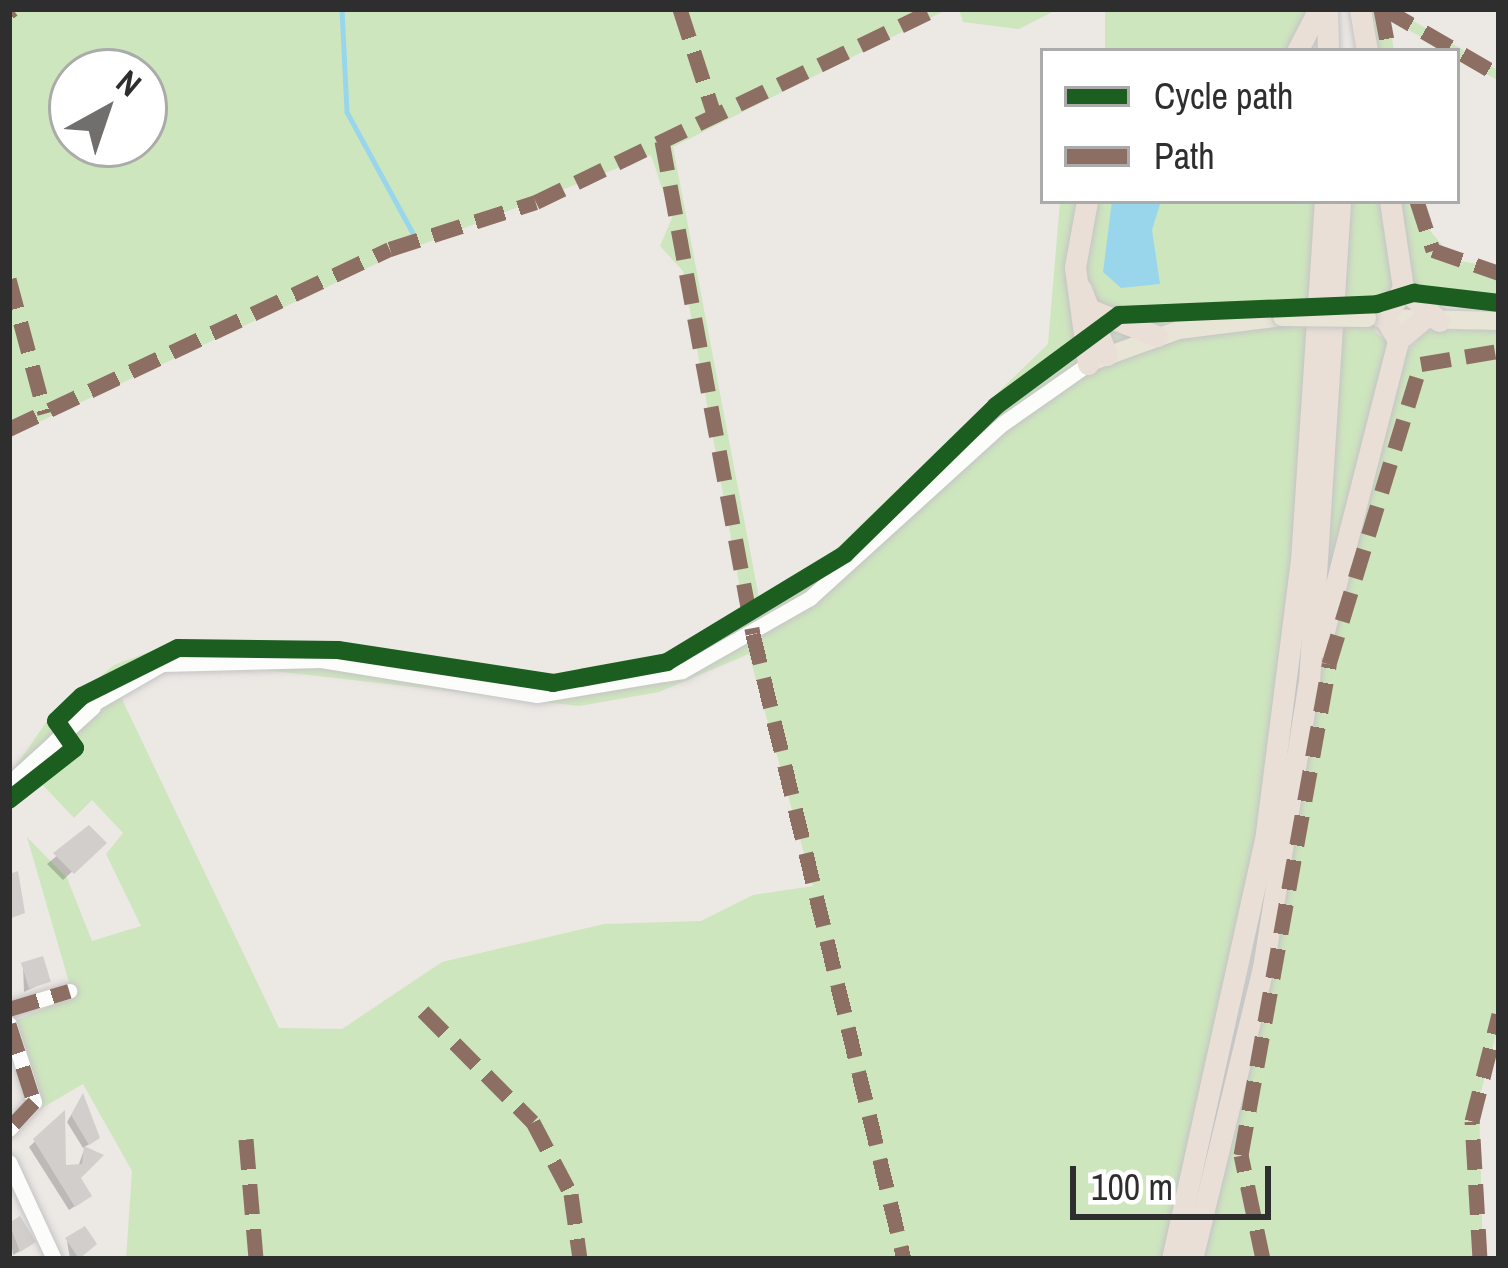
<!DOCTYPE html>
<style>
body{margin:0}
#map{position:relative;width:1508px;height:1268px;overflow:hidden;background:#ece8e4;font-family:"Archivo Narrow",sans-serif}
div>[style]{position:absolute}
.green>*{inset:0;background:#cee6be;transform-origin:0 0}
.water>*{inset:0;background:#99d6ec}
.shadow>*{inset:0;background:#0003}
.stream>*{height:4.5px;margin:-2.25px;padding:0 2.25px;transform-origin:2.25px;border-radius:2.25px;background:#99d6ec}
.building>*{inset:0;background:#d1cecb;transform-origin:0 0}
.roads{filter:drop-shadow(0 0 3px #c5c4c5) drop-shadow(0 0 3px #c5c4c5)}
.minor>*{height:15px;margin:-7.5px;padding:0 7.5px;transform-origin:7.5px;border-radius:7.5px;background:#fcfcfb}
.major>*{height:18px;margin:-9px;padding:0 9px;transform-origin:9px;border-radius:9px;background:#e8e4d6}
.highway>*{height:21px;margin:-10.5px;padding:0 10.5px;transform-origin:10.5px;border-radius:10.5px;background:#eadfd6}
.bridges{filter:drop-shadow(0 0 3px #c6c5c4) drop-shadow(0 0 3px #c6c5c4)}
.major-bridge>*{height:18px;margin:-9px;padding:0 9px;transform-origin:9px;border-radius:9px;background:#e8e4d6}
.quiet>*{height:15px;margin-top:-7.5px;transform-origin:0;background:repeating-linear-gradient(90deg,#8d6e63 0 30px,transparent 0 45px)}
.cycleway>*{height:18px;margin:-9px;padding:0 9px;transform-origin:9px;border-radius:9px;background:#1b5e20}
span{translate:-50% -50%;white-space:nowrap;text-align:center;line-height:1.15;-webkit-text-stroke:9px #fff;paint-order:stroke}
.frame{position:absolute;inset:0;border:12px solid #2e2e2e;pointer-events:none}
.legend{position:absolute;left:1040px;top:48px;width:420px;height:156px;box-sizing:border-box;background:#fff;border:3px solid #ababab;margin:0;padding:15px 21px;list-style:none;font-size:36px;color:#2e2e2e}
.legend li{display:flex;align-items:center;gap:24px;height:60px}
.legend b{width:60px;border:3px solid #ababab}
.north{position:absolute;left:48px;top:48px;width:120px;height:120px;box-sizing:border-box;background:#fff;border:3px solid #ababab;border-radius:50%;rotate:40deg;font-size:33px;font-weight:700;line-height:48px;text-align:center;color:#2e2e2e}
.north::after{content:'';display:block;margin:auto;width:42px;height:54px;background:#706f6e;clip-path:polygon(50% 0,100% 100%,50% 72%,0 100%)}
.scale{position:absolute;left:1070px;top:1166px;width:201px;height:54px;box-sizing:border-box;border:6px solid #2e2e2e;border-top:0;padding-left:15px;font-size:36px;line-height:42px;white-space:nowrap;color:#2e2e2e;-webkit-text-stroke:9px #fff;paint-order:stroke}
</style>
<div id="map">
<div class="green">
<i style="clip-path:polygon(evenodd,9px 9px,948px 9px,673px 147px,760px 603px,830px 555px,1048px 344px,1060px 201px,1317px 201px,1308px 417px,1256px 868px,1164px 1259px,126px 1259px,132px 1171px,83px 1084px,42px 1108px,15px 1021px,73px 996px,27px 837px,67px 878px,92px 941px,141px 926px,106px 854px,123px 833px,92px 800px,74px 818px,24px 765px,9px 776px,47px 721px,114px 665px,162px 647px,325px 645px,558px 679px,668px 657px,745px 616px,683px 271px,660px 246px,672px 218px,651px 155px,393px 256px,9px 436px,9px 9px,72px 72px,144px 72px,144px 144px,72px 144px,72px 72px,9px 9px,749px 654px,813px 886px,753px 895px,701px 921px,604px 924px,442px 962px,342px 1029px,279px 1028px,119px 693px,165px 672px,256px 669px,579px 706px,659px 692px,749px 654px)"></i>
<i style="clip-path:polygon(959px 9px,1058px 9px,1019px 29px,963px 22px)"></i>
<i style="left:1105px;top:9px;width:208px;height:45px"></i>
<i style="clip-path:polygon(1367px 9px,1393px 9px,1499px 71px,1499px 81px,1389px 19px,1394px 51px,1373px 51px)"></i>
<i style="clip-path:polygon(1349px 201px,1384px 201px,1396px 290px,1375px 300px,1375px 332px,1388px 342px,1321px 614px)"></i>
<i style="clip-path:polygon(1395px 201px,1424px 201px,1431px 232px,1455px 260px,1499px 268px,1499px 307px,1441px 306px,1414px 293px)"></i>
<i style="clip-path:polygon(1499px 329px,1499px 1022px,1479px 1100px,1483px 1259px,1200px 1259px,1271px 967px,1321px 669px,1400px 358px,1427px 331px)"></i>
</div>
<div class="water">
<i style="clip-path:polygon(1112px 201px,1161px 201px,1152px 230px,1160px 284px,1121px 288px,1103px 272px)"></i>
</div>
<div class="shadow">
<i style="clip-path:polygon(89px 829px,103px 843px,63px 880px,47px 864px)"></i>
<i style="clip-path:polygon(23px 965px,47px 981px,24px 992px)"></i>
<i style="clip-path:polygon(82px 1097px,91px 1143px,83px 1148px,67px 1122px)"></i>
<i style="clip-path:polygon(54px 1124px,64px 1168px,78px 1167px,84px 1150px,99px 1156px,77px 1178px,83px 1201px,69px 1210px,29px 1147px)"></i>
<i style="clip-path:polygon(19px 1220px,27px 1247px,13px 1255px,9px 1226px)"></i>
<i style="clip-path:polygon(67px 1241px,80px 1254px,83px 1259px,70px 1259px)"></i>
</div>
<div class="stream">
<i style="left:342px;top:9px;width:103px;rotate:87.2deg"></i>
<i style="left:347px;top:112px;width:136px;rotate:61.4deg"></i>
</div>
<div class="building">
<i style="clip-path:polygon(89px 825px,107px 843px,74px 874px,53px 853px)"></i>
<i style="clip-path:polygon(18px 871px,25px 913px,11px 918px,9px 874px)"></i>
<i style="left:43px;top:956px;width:27px;height:23px;rotate:73deg"></i>
<i style="clip-path:polygon(83px 1093px,100px 1138px,89px 1145px,71px 1115px)"></i>
<i style="clip-path:polygon(65px 1110px,66px 1165px,82px 1164px,84px 1146px,104px 1155px,81px 1178px,92px 1196px,75px 1207px,33px 1139px)"></i>
<i style="clip-path:polygon(20px 1216px,36px 1242px,20px 1252px,9px 1223px)"></i>
<i style="clip-path:polygon(85px 1226px,97px 1244px,79px 1259px,65px 1238px)"></i>
</div>
<div class="roads">
<div class="minor">
<i style="left:39px;top:759px;width:67px;rotate:-48deg"></i>
<i style="left:84px;top:709px;width:90px;rotate:-30deg"></i>
<i style="left:162px;top:664px;width:159px;rotate:-1.4deg"></i>
<i style="left:321px;top:660px;width:219px;rotate:9.2deg"></i>
<i style="left:537px;top:695px;width:147px;rotate:-9.4deg"></i>
<i style="left:682px;top:671px;width:147px;rotate:-29.7deg"></i>
<i style="left:810px;top:598px;width:259px;rotate:-42.2deg"></i>
<i style="left:1002px;top:424px;width:105px;rotate:-34.9deg"></i>
<i style="left:9px;top:783px;width:113px;rotate:-42.1deg"></i>
<i style="left:9px;top:1009px;width:63px;rotate:-16.7deg"></i>
<i style="left:9px;top:1024px;width:82px;rotate:72.2deg"></i>
<i style="left:34px;top:1102px;width:37px;rotate:133deg"></i>
<i style="left:9px;top:1162px;width:107px;rotate:65.1deg"></i>
</div>
<div class="major">
<i style="left:1378px;top:318px;width:121px;rotate:1.4deg"></i>
<i style="left:1096px;top:360px;width:88px;rotate:-19.9deg"></i>
<i style="left:1179px;top:330px;width:104px;rotate:-7.2deg"></i>
</div>
<div class="highway">
<i style="left:1327px;top:9px;width:42px;rotate:88.6deg"></i>
<i style="left:1360px;top:9px;width:43px;rotate:80.5deg"></i>
<i style="left:1297px;top:51px;width:47px;rotate:-62.4deg"></i>
<i style="left:1087px;top:201px;width:67px;rotate:100.3deg"></i>
<i style="left:1075px;top:267px;width:98px;rotate:82.4deg"></i>
<i style="left:1390px;top:201px;width:88px;rotate:81.5deg"></i>
<i style="left:1403px;top:288px;width:49px;rotate:42.5deg"></i>
<i style="left:1081px;top:289px;width:71px;rotate:68.5deg"></i>
<i style="left:1091px;top:310px;width:71px;rotate:21.5deg"></i>
<i style="left:1398px;top:340px;width:26px;rotate:-121deg"></i>
<i style="left:1385px;top:318px;width:35px;rotate:-59deg"></i>
<i style="left:1320px;top:647px;width:317px;rotate:-75.7deg"></i>
<i style="left:1398px;top:340px;width:30px;rotate:-40deg"></i>
<i style="left:1172px;top:1259px;width:428px;rotate:-77.5deg"></i>
<i style="left:1265px;top:841px;width:282px;rotate:-82.7deg"></i>
<i style="left:1301px;top:561px;width:361px;rotate:-86.2deg"></i>
<i style="left:1192px;top:1259px;width:300px;rotate:-76.3deg"></i>
<i style="left:1263px;top:968px;width:290px;rotate:-80.9deg"></i>
<i style="left:1309px;top:682px;width:482px;rotate:-86.3deg"></i>
</div>
</div>
<div class="bridges">
<div class="major-bridge">
<i style="left:1282px;top:317px;width:85px;rotate:0.7deg"></i>
</div>
</div>
<div class="quiet">
<i style="left:680px;top:9px;width:114px;rotate:72deg"></i>
<i style="left:1381px;top:9px;width:43px;rotate:79.2deg"></i>
<i style="left:1385px;top:9px;width:132px;rotate:30.1deg"></i>
<i style="left:9px;top:12px;width:5px;rotate:-37deg"></i>
<i style="left:662px;top:141px;width:501px;rotate:79.54deg"></i>
<i style="left:753px;top:634px;width:643px;rotate:76.42deg"></i>
<i style="left:1417px;top:201px;width:52px;rotate:71.9deg"></i>
<i style="left:1433px;top:250px;width:70px;rotate:19.2deg"></i>
<i style="left:9px;top:279px;width:139px;rotate:75deg"></i>
<i style="left:9px;top:429px;width:421px;rotate:-25.3deg"></i>
<i style="left:390px;top:249px;width:153px;rotate:-17.8deg"></i>
<i style="left:536px;top:202px;width:444px;rotate:-25.8deg"></i>
<i style="left:9px;top:1009px;width:63px;rotate:-16.7deg"></i>
<i style="left:423px;top:1011px;width:156px;rotate:45.3deg"></i>
<i style="left:533px;top:1122px;width:81px;rotate:62.2deg"></i>
<i style="left:571px;top:1194px;width:66px;rotate:82.1deg"></i>
<i style="left:9px;top:1024px;width:82px;rotate:72.2deg"></i>
<i style="left:34px;top:1102px;width:37px;rotate:133deg"></i>
<i style="left:246px;top:1139px;width:120px;rotate:85.2deg"></i>
<i style="left:1263px;top:1259px;width:106px;rotate:-101.9deg"></i>
<i style="left:1241px;top:1155px;width:499px;rotate:-79.8deg"></i>
<i style="left:1329px;top:664px;width:314px;rotate:-73deg"></i>
<i style="left:1421px;top:364px;width:79px;rotate:-9.5deg"></i>
<i style="left:1480px;top:1259px;width:138px;rotate:-93.3deg"></i>
<i style="left:1472px;top:1121px;width:110px;rotate:-75.8deg"></i>
</div>
<div class="cycleway">
<i style="left:9px;top:800px;width:84px;rotate:-38.2deg"></i>
<i style="left:75px;top:748px;width:33px;rotate:-125deg"></i>
<i style="left:56px;top:721px;width:36px;rotate:-44deg"></i>
<i style="left:82px;top:696px;width:107px;rotate:-26.6deg"></i>
<i style="left:178px;top:648px;width:160px;rotate:0.7deg"></i>
<i style="left:338px;top:650px;width:218px;rotate:8.7deg"></i>
<i style="left:553px;top:683px;width:116px;rotate:-10.4deg"></i>
<i style="left:667px;top:662px;width:208px;rotate:-31.2deg"></i>
<i style="left:845px;top:554px;width:211px;rotate:-44.4deg"></i>
<i style="left:996px;top:406px;width:153px;rotate:-36.5deg"></i>
<i style="left:1119px;top:315px;width:258px;rotate:-2.4deg"></i>
<i style="left:1377px;top:304px;width:39px;rotate:-17deg"></i>
<i style="left:1414px;top:293px;width:86px;rotate:6.7deg"></i>
</div>
<div class="frame"></div>
<ul class="legend">
<li><b style="height:15px;background:#1b5e20"></b>Cycle path</li>
<li><b style="height:15px;background:#8d6e63"></b>Path</li>
</ul>
<div class="north">N</div>
<div class="scale">100 m</div>
</div>
